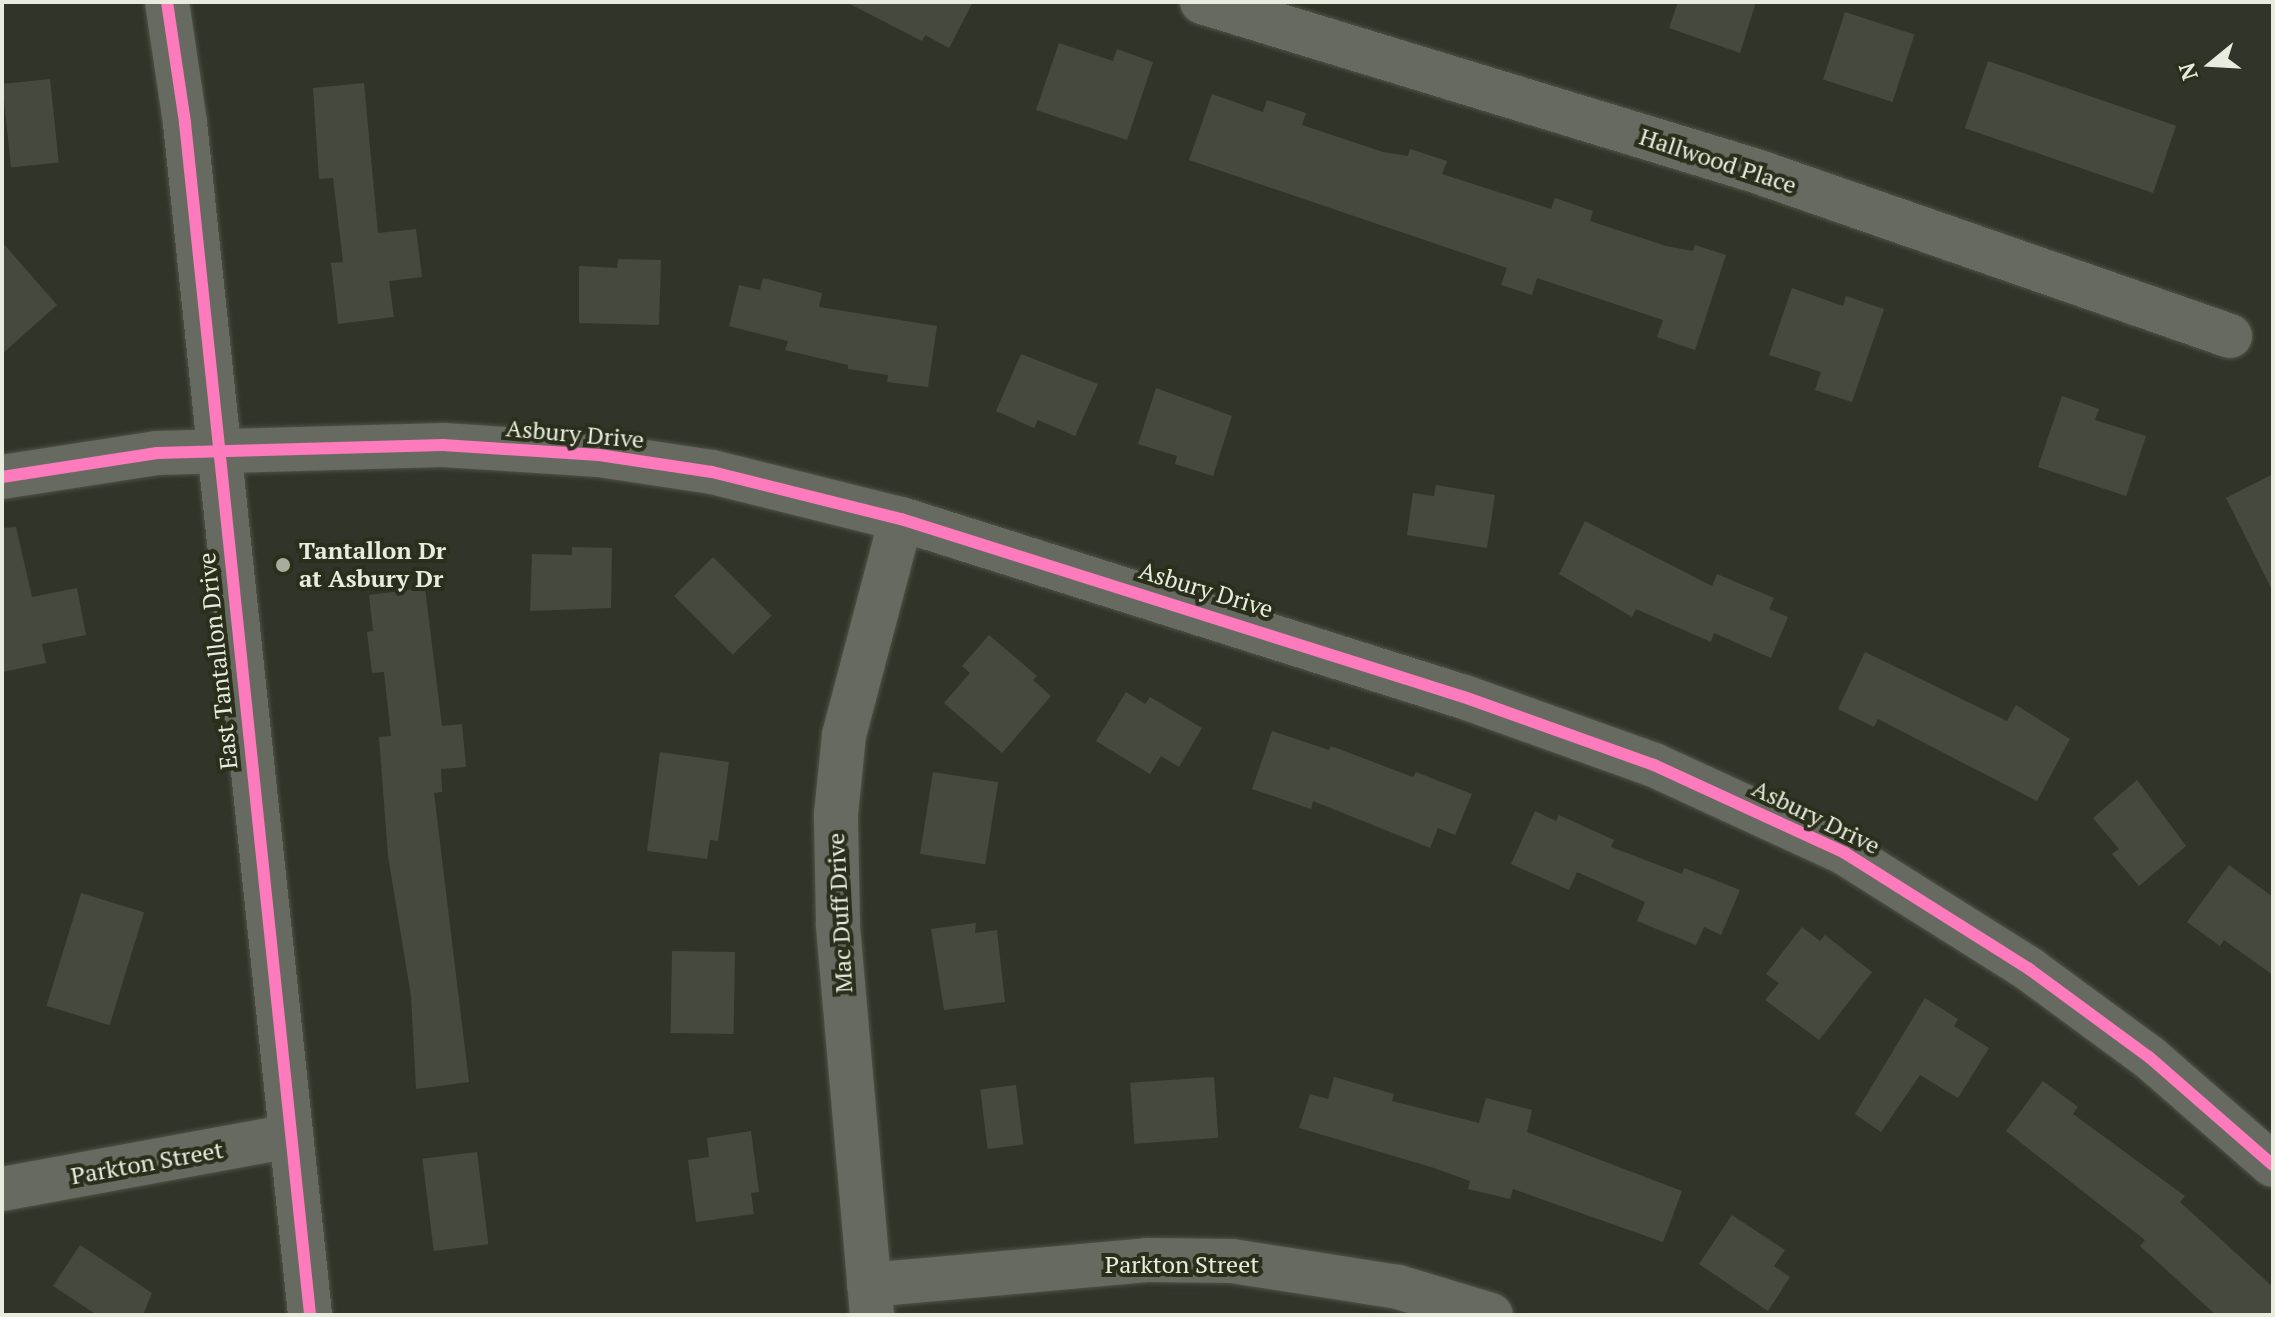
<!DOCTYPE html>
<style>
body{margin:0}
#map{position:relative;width:2275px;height:1317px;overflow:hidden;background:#313529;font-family:"PT Serif",serif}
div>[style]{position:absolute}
.building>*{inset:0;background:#464a3e;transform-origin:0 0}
.roads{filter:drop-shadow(0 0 2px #4e5247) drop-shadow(0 0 2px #4e5247)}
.minor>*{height:44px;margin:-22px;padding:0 22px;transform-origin:22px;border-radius:22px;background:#676a60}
.cycleway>*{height:12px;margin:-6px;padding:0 6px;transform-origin:6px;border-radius:6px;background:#fd7abc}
.dots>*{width:22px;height:22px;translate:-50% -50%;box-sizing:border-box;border:4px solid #292f1a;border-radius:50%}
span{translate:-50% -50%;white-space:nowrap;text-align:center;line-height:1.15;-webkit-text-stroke:8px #292f1a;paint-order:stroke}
.street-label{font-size:24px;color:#e8ecde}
.poi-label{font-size:24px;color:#e8ecde;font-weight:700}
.left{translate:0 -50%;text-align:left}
.frame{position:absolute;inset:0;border:4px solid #e8ecde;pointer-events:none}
.north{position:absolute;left:2171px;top:24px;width:80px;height:80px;-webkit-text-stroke:6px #292f1a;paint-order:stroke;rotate:252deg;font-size:22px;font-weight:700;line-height:32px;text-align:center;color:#e8ecde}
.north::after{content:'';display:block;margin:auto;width:28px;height:36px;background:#e8ecde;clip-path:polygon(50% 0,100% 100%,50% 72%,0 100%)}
</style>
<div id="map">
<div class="building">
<i style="clip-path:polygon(846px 2px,973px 2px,949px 48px,925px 35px,922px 41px)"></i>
<i style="clip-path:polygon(1678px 2px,1756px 2px,1740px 53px,1669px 28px)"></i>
<i style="left:1845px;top:12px;width:73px;height:71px;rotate:18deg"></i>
<i style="clip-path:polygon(1059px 43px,1113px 61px,1117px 49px,1153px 62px,1127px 140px,1036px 110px)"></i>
<i style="left:1988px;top:61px;width:199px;height:71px;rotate:19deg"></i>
<i style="left:50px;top:79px;width:84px;height:48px;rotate:84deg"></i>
<i style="clip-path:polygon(364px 83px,378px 233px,416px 229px,422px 277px,389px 281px,394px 317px,338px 324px,331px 263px,343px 262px,333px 178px,319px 179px,313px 88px)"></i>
<i style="clip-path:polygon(1212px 94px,1263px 112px,1267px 100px,1306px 113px,1302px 125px,1383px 152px,1408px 156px,1410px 149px,1447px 161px,1442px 174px,1551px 209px,1555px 198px,1593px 211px,1590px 221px,1666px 246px,1693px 251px,1695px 245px,1726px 255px,1695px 350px,1657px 337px,1663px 320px,1537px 278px,1532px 295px,1501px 285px,1507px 268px,1189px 160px)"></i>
<i style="clip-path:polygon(2px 242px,57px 305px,2px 354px)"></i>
<i style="clip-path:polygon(618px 259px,661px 260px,659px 325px,579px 323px,579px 266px,617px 268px)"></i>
<i style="clip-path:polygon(763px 278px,822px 293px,819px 307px,937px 326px,928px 387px,887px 382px,888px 375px,848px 369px,848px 365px,785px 350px,788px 341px,729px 326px,739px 285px,760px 290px)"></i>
<i style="clip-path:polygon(1792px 288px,1843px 306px,1846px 296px,1884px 309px,1852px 402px,1815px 390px,1821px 372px,1769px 355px)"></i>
<i style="clip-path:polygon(1021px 354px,1098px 384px,1075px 436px,1038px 420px,1034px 428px,996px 411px)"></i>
<i style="clip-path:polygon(1156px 388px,1232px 416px,1213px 476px,1175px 464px,1177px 456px,1138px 444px)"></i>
<i style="clip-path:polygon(2062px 396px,2099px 409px,2095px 420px,2146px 436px,2126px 496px,2038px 467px)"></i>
<i style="clip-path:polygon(2273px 474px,2273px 592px,2226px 498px)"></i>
<i style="clip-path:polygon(1436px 485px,1495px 495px,1487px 548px,1407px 535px,1413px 493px,1434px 496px)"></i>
<i style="clip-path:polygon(1585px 521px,1712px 586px,1717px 574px,1774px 598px,1769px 609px,1788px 617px,1771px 658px,1714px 633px,1711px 642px,1636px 609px,1632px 617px,1559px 574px)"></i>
<i style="clip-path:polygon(16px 527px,32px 597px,77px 588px,86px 635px,42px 644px,46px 663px,2px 672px,2px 528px)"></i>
<i style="clip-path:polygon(572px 547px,612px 548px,611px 608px,530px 611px,532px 554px,572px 555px)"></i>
<i style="left:713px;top:557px;width:83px;height:55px;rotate:45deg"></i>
<i style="clip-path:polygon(425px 588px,442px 726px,462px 724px,466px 767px,441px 769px,442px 792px,434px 793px,469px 1082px,416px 1089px,411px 996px,388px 856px,379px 737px,391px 736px,384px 672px,372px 673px,367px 632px,373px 631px,369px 595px)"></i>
<i style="clip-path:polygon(989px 635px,1037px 676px,1033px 680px,1051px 696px,1002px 753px,944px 703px,970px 673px,962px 666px)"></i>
<i style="clip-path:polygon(1865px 652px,2007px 721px,2016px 705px,2070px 739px,2037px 801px,1878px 719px,1874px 727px,1838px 709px)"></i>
<i style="clip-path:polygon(1126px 692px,1145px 704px,1150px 697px,1202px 728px,1179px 767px,1161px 756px,1150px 774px,1096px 741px)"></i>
<i style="clip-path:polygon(1272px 731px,1329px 750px,1331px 746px,1413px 777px,1416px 772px,1472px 794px,1455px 835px,1438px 828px,1430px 848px,1313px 801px,1311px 809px,1252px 789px)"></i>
<i style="clip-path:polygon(660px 752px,729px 762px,718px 841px,710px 840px,707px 859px,647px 851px)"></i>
<i style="left:933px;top:772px;width:66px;height:83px;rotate:9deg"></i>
<i style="clip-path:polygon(2137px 780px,2186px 846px,2139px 886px,2112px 854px,2119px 849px,2093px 818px)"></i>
<i style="clip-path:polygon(1535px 811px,1556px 821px,1559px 815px,1614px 840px,1611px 847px,1682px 874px,1684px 868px,1740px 890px,1721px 935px,1704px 927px,1696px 945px,1637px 921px,1645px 902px,1577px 872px,1569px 890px,1511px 864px)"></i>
<i style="clip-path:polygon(2229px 865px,2273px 897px,2273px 975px,2224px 940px,2220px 946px,2187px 922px)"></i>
<i style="left:81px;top:893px;width:66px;height:118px;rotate:17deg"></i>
<i style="clip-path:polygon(976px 923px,975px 933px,997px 930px,1005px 1002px,944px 1010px,931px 929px)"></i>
<i style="clip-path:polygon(1802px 927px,1820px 941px,1825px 935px,1872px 972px,1819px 1040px,1765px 1000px,1779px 983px,1766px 974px)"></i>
<i style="left:672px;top:951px;width:63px;height:82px;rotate:1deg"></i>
<i style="clip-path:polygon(1925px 998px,1958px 1019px,1954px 1026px,1989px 1048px,1958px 1098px,1920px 1075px,1881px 1132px,1855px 1114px)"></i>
<i style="left:1214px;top:1077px;width:61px;height:84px;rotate:86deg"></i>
<i style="clip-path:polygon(1334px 1077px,1394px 1094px,1392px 1101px,1479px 1123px,1486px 1098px,1532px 1110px,1527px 1132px,1682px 1191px,1663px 1242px,1513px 1189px,1510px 1199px,1468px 1189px,1470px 1181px,1431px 1167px,1299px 1128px,1310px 1094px,1328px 1099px)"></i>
<i style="clip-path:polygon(2043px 1081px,2078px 1107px,2073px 1114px,2185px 1196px,2180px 1202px,2273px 1287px,2273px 1315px,2216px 1315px,2140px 1246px,2145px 1240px,2006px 1131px)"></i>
<i style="left:1016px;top:1085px;width:60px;height:36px;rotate:83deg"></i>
<i style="clip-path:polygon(751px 1131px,759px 1192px,751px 1193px,754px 1214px,696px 1222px,688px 1160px,709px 1157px,707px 1138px)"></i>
<i style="left:477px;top:1152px;width:93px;height:55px;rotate:83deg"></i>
<i style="clip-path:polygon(1732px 1215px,1785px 1250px,1774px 1266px,1790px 1277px,1768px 1311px,1699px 1264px)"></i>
<i style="clip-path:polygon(80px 1245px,152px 1293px,143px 1315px,97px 1315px,53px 1286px)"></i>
</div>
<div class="roads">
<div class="minor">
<i style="left:167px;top:2px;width:122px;rotate:81.5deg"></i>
<i style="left:185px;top:123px;width:1199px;rotate:84.01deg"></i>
<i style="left:1202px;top:2px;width:579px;rotate:16.96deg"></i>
<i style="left:1756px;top:171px;width:502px;rotate:19.19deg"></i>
<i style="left:2px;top:477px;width:157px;rotate:-8.8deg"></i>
<i style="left:157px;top:453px;width:286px;rotate:-1.6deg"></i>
<i style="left:443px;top:445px;width:156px;rotate:3.7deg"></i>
<i style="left:599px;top:455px;width:114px;rotate:8.6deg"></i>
<i style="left:712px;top:472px;width:195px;rotate:14deg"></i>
<i style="left:901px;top:519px;width:590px;rotate:17.55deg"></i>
<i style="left:1464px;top:697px;width:202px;rotate:19.7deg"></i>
<i style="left:1654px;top:765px;width:210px;rotate:24.7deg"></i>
<i style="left:1845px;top:853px;width:218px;rotate:32.2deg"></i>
<i style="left:2029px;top:969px;width:149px;rotate:36.3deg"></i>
<i style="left:2149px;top:1057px;width:164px;rotate:41.1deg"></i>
<i style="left:2px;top:1189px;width:294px;rotate:-10.4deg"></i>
<i style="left:869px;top:1285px;width:279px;rotate:-5.1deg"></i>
<i style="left:1147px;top:1260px;width:85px;rotate:0.7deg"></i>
<i style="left:1232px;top:1261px;width:168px;rotate:8.9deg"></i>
<i style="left:1398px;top:1287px;width:97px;rotate:16.8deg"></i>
<i style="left:872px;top:1315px;width:393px;rotate:-95deg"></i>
<i style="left:838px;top:923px;width:109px;rotate:-91.1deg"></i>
<i style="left:836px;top:814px;width:79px;rotate:-84.2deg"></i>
<i style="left:844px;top:735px;width:223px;rotate:-75.2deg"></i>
</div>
</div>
<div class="cycleway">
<i style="left:167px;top:2px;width:122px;rotate:81.5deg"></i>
<i style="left:185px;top:123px;width:1199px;rotate:84.01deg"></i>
<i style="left:2px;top:477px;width:157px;rotate:-8.8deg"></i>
<i style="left:157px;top:453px;width:286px;rotate:-1.6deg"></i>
<i style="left:443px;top:445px;width:156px;rotate:3.7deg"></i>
<i style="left:599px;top:455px;width:114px;rotate:8.6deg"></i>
<i style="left:712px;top:472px;width:195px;rotate:14deg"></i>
<i style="left:901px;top:519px;width:590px;rotate:17.55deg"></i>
<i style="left:1464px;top:697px;width:202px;rotate:19.7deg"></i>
<i style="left:1654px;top:765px;width:210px;rotate:24.7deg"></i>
<i style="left:1845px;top:853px;width:218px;rotate:32.2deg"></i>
<i style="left:2029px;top:969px;width:149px;rotate:36.3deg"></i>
<i style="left:2149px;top:1057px;width:164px;rotate:41.1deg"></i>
</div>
<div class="dots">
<i style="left:283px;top:565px;background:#a8ac9f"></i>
</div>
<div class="street-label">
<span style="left:1718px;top:161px;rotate:18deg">Hallwood Place</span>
<span style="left:575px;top:434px;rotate:5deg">Asbury Drive</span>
<span style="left:1206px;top:590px;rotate:17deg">Asbury Drive</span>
<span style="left:218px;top:661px;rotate:-96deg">East Tantallon Drive</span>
<span style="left:1816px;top:817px;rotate:26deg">Asbury Drive</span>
<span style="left:840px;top:913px;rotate:-93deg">Mac Duff Drive</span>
<span style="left:147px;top:1163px;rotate:-10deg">Parkton Street</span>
<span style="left:1182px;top:1265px">Parkton Street</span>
</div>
<div class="poi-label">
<span class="left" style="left:299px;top:565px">Tantallon Dr<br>at Asbury Dr</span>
</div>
<div class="frame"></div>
<div class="north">N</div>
</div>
